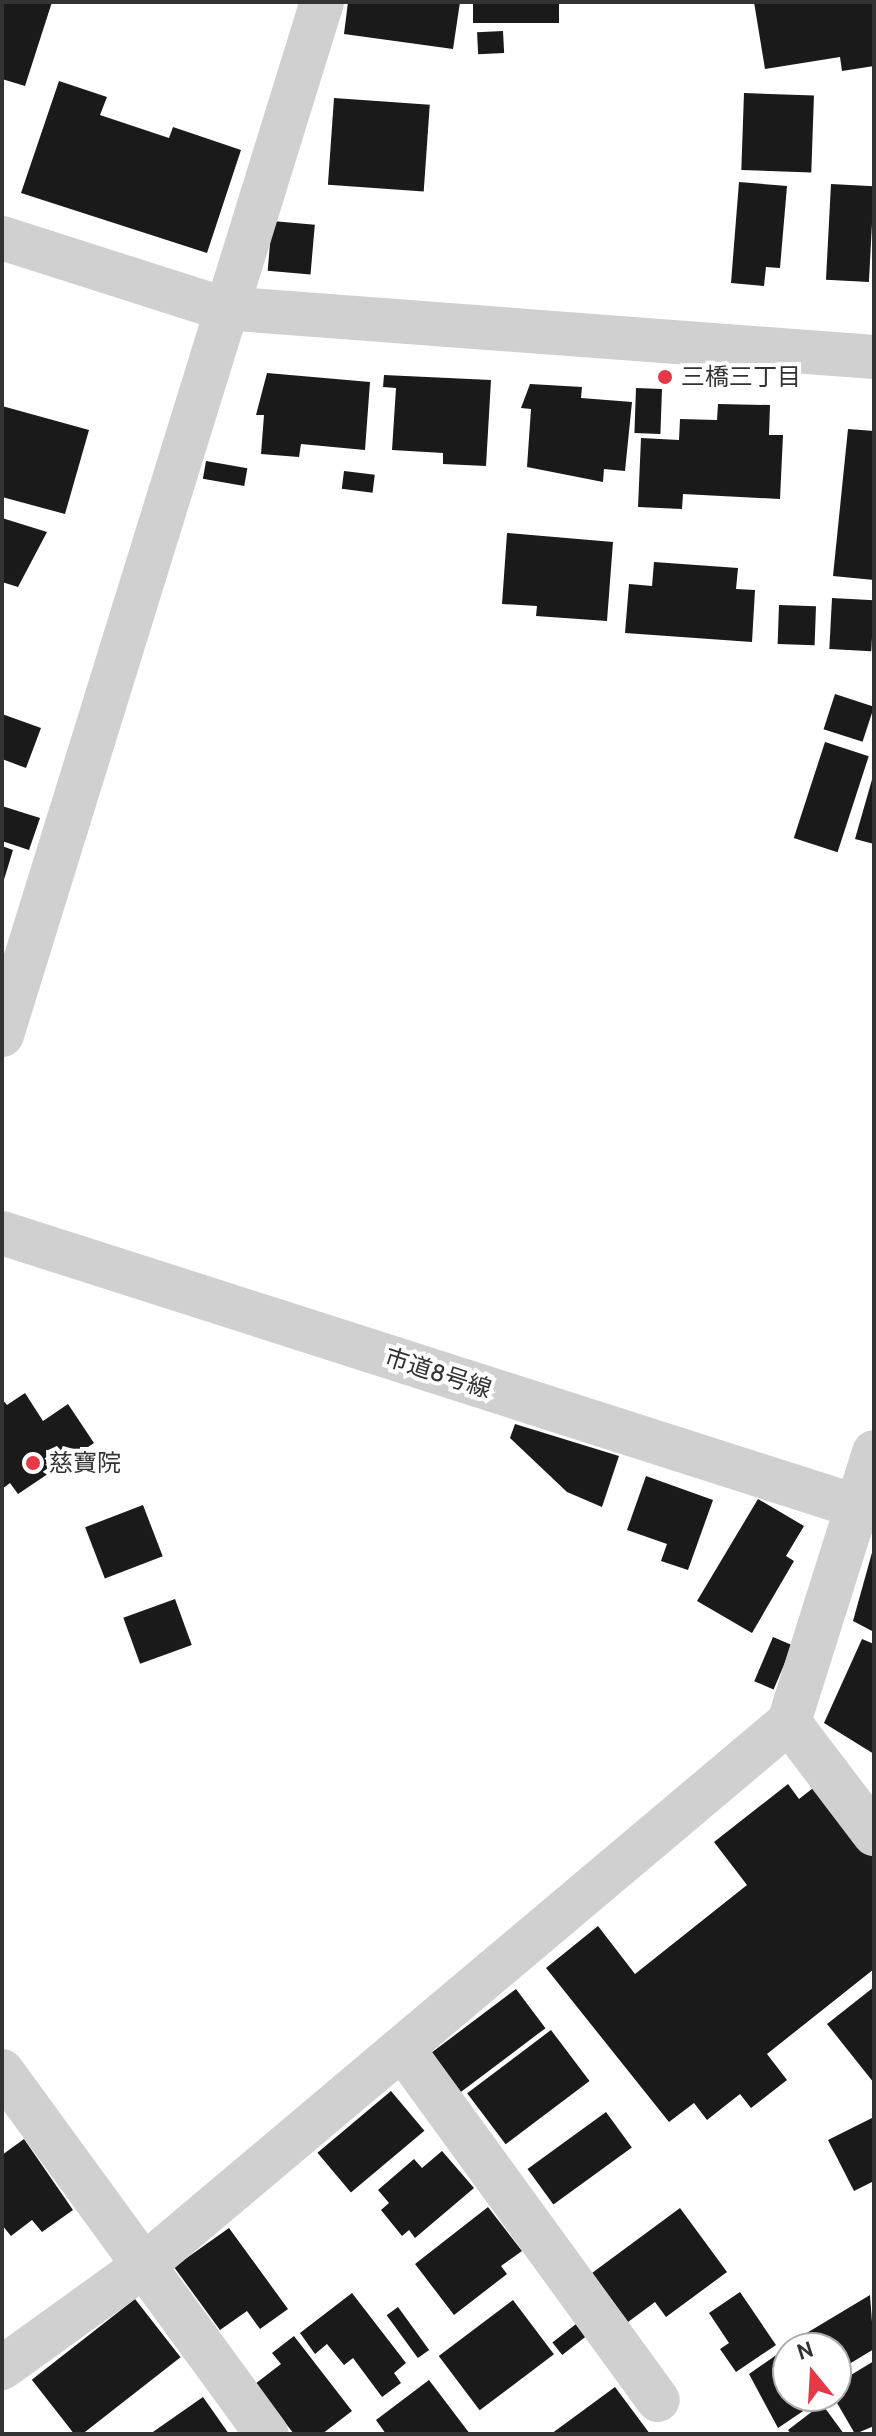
<!DOCTYPE html>
<meta charset="utf-8">
<style>
body{margin:0}
#map{position:relative;width:876px;height:2436px;overflow:hidden;background:#fff;font-family:Cabin,"Noto Sans JP",sans-serif}
div>[style]{position:absolute}
.building>*{inset:0;background:#1a1a1a;transform-origin:0 0}
.minor>*{height:44px;margin:-22px;padding:0 22px;transform-origin:22px;border-radius:22px;background:#d0d0d0}
.dots>*{width:22px;height:22px;translate:-50% -50%;box-sizing:border-box;border:4px solid #fff;border-radius:50%}
span{translate:-50% -50%;white-space:nowrap;text-align:center;line-height:1.15;-webkit-text-stroke:8px #fff;paint-order:stroke}
.poi-label{font-size:24px;color:#333}
.left{translate:0 -50%;text-align:left}
.street-label{font-size:24px;color:#333}
.frame{position:absolute;inset:0;border:4px solid #333;pointer-events:none}
.north{position:absolute;left:772px;top:2332px;width:80px;height:80px;box-sizing:border-box;background:#fff;border:2px solid #adadad;border-radius:50%;rotate:342deg;font-size:22px;font-weight:700;line-height:32px;text-align:center;color:#333}
.north::after{content:'';display:block;margin:auto;width:28px;height:36px;background:#e63946;clip-path:polygon(50% 0,100% 100%,50% 72%,0 100%)}
</style>
<div id="map">
<div class="building">
<i style="clip-path:polygon(2px 2px,52px 2px,25px 86px,2px 79px)"></i>
<i style="clip-path:polygon(348px 2px,460px 2px,453px 49px,344px 34px)"></i>
<i style="left:473px;top:2px;width:86px;height:21px"></i>
<i style="clip-path:polygon(754px 2px,874px 2px,874px 66px,842px 71px,840px 57px,765px 69px)"></i>
<i style="left:503px;top:31px;width:22px;height:26px;rotate:87deg"></i>
<i style="clip-path:polygon(59px 81px,107px 97px,100px 115px,169px 138px,173px 127px,241px 150px,207px 253px,21px 193px)"></i>
<i style="left:744px;top:93px;width:70px;height:77px;rotate:2deg"></i>
<i style="left:334px;top:98px;width:96px;height:87px;rotate:4deg"></i>
<i style="clip-path:polygon(739px 182px,787px 186px,780px 268px,766px 267px,764px 286px,731px 283px)"></i>
<i style="left:831px;top:184px;width:43px;height:96px;rotate:3deg"></i>
<i style="left:272px;top:221px;width:43px;height:50px;rotate:5deg"></i>
<i style="clip-path:polygon(267px 373px,370px 382px,365px 450px,301px 444px,299px 457px,261px 454px,264px 415px,256px 415px)"></i>
<i style="clip-path:polygon(384px 375px,491px 380px,486px 466px,443px 464px,443px 453px,392px 450px,396px 388px,383px 387px)"></i>
<i style="clip-path:polygon(530px 384px,582px 387px,581px 398px,632px 402px,625px 471px,604px 469px,603px 482px,527px 467px,531px 409px,521px 408px)"></i>
<i style="left:636px;top:388px;width:26px;height:45px;rotate:2deg"></i>
<i style="clip-path:polygon(718px 404px,770px 405px,769px 435px,783px 435px,780px 499px,683px 494px,682px 509px,638px 507px,641px 438px,679px 440px,680px 419px,717px 420px)"></i>
<i style="clip-path:polygon(2px 406px,89px 430px,65px 514px,2px 497px)"></i>
<i style="clip-path:polygon(848px 429px,874px 431px,874px 580px,833px 576px)"></i>
<i style="left:206px;top:461px;width:42px;height:18px;rotate:10deg"></i>
<i style="left:344px;top:471px;width:31px;height:18px;rotate:7deg"></i>
<i style="clip-path:polygon(2px 518px,47px 532px,18px 587px,2px 582px)"></i>
<i style="clip-path:polygon(507px 533px,613px 542px,607px 621px,536px 616px,537px 606px,502px 604px)"></i>
<i style="clip-path:polygon(654px 562px,738px 568px,736px 589px,755px 590px,752px 642px,625px 633px,629px 584px,652px 586px)"></i>
<i style="left:832px;top:598px;width:42px;height:51px;rotate:3deg"></i>
<i style="left:779px;top:605px;width:37px;height:39px;rotate:2deg"></i>
<i style="left:835px;top:694px;width:41px;height:37px;rotate:18deg"></i>
<i style="clip-path:polygon(2px 714px,41px 728px,26px 768px,2px 759px)"></i>
<i style="left:825px;top:742px;width:46px;height:101px;rotate:18deg"></i>
<i style="clip-path:polygon(873px 776px,874px 777px,874px 844px,855px 839px)"></i>
<i style="clip-path:polygon(2px 806px,40px 818px,29px 850px,2px 841px)"></i>
<i style="clip-path:polygon(2px 846px,13px 850px,3px 883px,2px 883px)"></i>
<i style="clip-path:polygon(25px 1393px,43px 1421px,68px 1404px,94px 1443px,18px 1494px,10px 1483px,2px 1489px,2px 1399px,7px 1405px)"></i>
<i style="clip-path:polygon(515px 1424px,619px 1456px,602px 1507px,567px 1492px,510px 1438px)"></i>
<i style="clip-path:polygon(646px 1476px,713px 1500px,688px 1570px,661px 1561px,667px 1544px,627px 1530px)"></i>
<i style="clip-path:polygon(758px 1499px,804px 1526px,786px 1556px,794px 1561px,752px 1633px,697px 1601px)"></i>
<i style="left:143px;top:1505px;width:55px;height:62px;rotate:69deg"></i>
<i style="clip-path:polygon(873px 1549px,874px 1549px,874px 1632px,853px 1621px)"></i>
<i style="left:175px;top:1599px;width:49px;height:55px;rotate:70deg"></i>
<i style="left:773px;top:1637px;width:21px;height:48px;rotate:23deg"></i>
<i style="clip-path:polygon(862px 1639px,874px 1644px,874px 1754px,824px 1723px)"></i>
<i style="clip-path:polygon(788px 1784px,799px 1799px,817px 1785px,874px 1856px,874px 1969px,767px 2054px,787px 2080px,751px 2108px,740px 2094px,707px 2120px,694px 2103px,669px 2122px,546px 1968px,598px 1926px,635px 1974px,747px 1885px,714px 1842px)"></i>
<i style="clip-path:polygon(874px 1987px,874px 2083px,827px 2024px)"></i>
<i style="left:516px;top:1989px;width:49px;height:106px;rotate:53deg"></i>
<i style="left:551px;top:2030px;width:64px;height:105px;rotate:53deg"></i>
<i style="left:391px;top:2091px;width:52px;height:96px;rotate:50deg"></i>
<i style="left:606px;top:2112px;width:44px;height:97px;rotate:54deg"></i>
<i style="clip-path:polygon(874px 2117px,874px 2181px,854px 2191px,828px 2140px)"></i>
<i style="clip-path:polygon(24px 2139px,73px 2210px,42px 2232px,32px 2220px,11px 2236px,2px 2225px,2px 2155px)"></i>
<i style="clip-path:polygon(442px 2151px,474px 2188px,415px 2238px,409px 2230px,402px 2236px,381px 2210px,389px 2203px,378px 2190px,414px 2159px,422px 2168px)"></i>
<i style="clip-path:polygon(488px 2207px,522px 2251px,501px 2266px,507px 2274px,454px 2315px,415px 2264px)"></i>
<i style="clip-path:polygon(680px 2208px,727px 2272px,666px 2317px,655px 2302px,628px 2322px,592px 2273px)"></i>
<i style="clip-path:polygon(229px 2228px,288px 2309px,260px 2329px,247px 2311px,220px 2330px,174px 2267px)"></i>
<i style="clip-path:polygon(740px 2292px,776px 2345px,736px 2372px,720px 2349px,729px 2343px,709px 2313px)"></i>
<i style="clip-path:polygon(352px 2293px,406px 2363px,394px 2373px,401px 2383px,382px 2397px,353px 2358px,344px 2365px,327px 2344px,315px 2354px,300px 2333px)"></i>
<i style="clip-path:polygon(870px 2295px,874px 2349px,836px 2372px,836px 2348px,800px 2348px,795px 2340px)"></i>
<i style="left:135px;top:2299px;width:74px;height:131px;rotate:52deg"></i>
<i style="left:513px;top:2300px;width:68px;height:93px;rotate:53deg"></i>
<i style="left:398px;top:2307px;width:53px;height:14px;rotate:54deg"></i>
<i style="left:576px;top:2324px;width:16px;height:30px;rotate:52deg"></i>
<i style="clip-path:polygon(294px 2336px,352px 2411px,322px 2434px,294px 2434px,255px 2384px,281px 2364px,272px 2353px)"></i>
<i style="clip-path:polygon(782px 2351px,788px 2396px,818px 2401px,778px 2428px,749px 2374px)"></i>
<i style="clip-path:polygon(874px 2361px,874px 2426px,855px 2434px,833px 2396px,836px 2384px)"></i>
<i style="clip-path:polygon(429px 2380px,470px 2434px,386px 2434px,376px 2420px)"></i>
<i style="clip-path:polygon(615px 2387px,650px 2434px,551px 2434px)"></i>
<i style="clip-path:polygon(203px 2397px,229px 2434px,150px 2434px)"></i>
<i style="clip-path:polygon(822px 2404px,844px 2434px,791px 2434px,788px 2430px)"></i>
</div>
<div class="minor">
<i style="left:2px;top:238px;width:231px;rotate:17.7deg"></i>
<i style="left:222px;top:308px;width:654px;rotate:4.3deg"></i>
<i style="left:2px;top:1035px;width:1081px;rotate:-72.79deg"></i>
<i style="left:2px;top:1233px;width:916px;rotate:17.74deg"></i>
<i style="left:789px;top:1722px;width:141px;rotate:52.8deg"></i>
<i style="left:402px;top:2048px;width:435px;rotate:54deg"></i>
<i style="left:2px;top:2071px;width:449px;rotate:53.9deg"></i>
<i style="left:2px;top:2368px;width:173px;rotate:-35.8deg"></i>
<i style="left:142px;top:2267px;width:846px;rotate:-40.11deg"></i>
<i style="left:789px;top:1722px;width:283px;rotate:-72.5deg"></i>
</div>
<div class="dots">
<i style="left:665px;top:377px;background:#e63946"></i>
<i style="left:33px;top:1463px;background:#e63946"></i>
</div>
<div class="poi-label">
<span class="left" style="left:681px;top:377px">三橋三丁目</span>
<span class="left" style="left:49px;top:1463px">慈寶院</span>
</div>
<div class="street-label">
<span style="left:438px;top:1373px;rotate:18deg">市道8号線</span>
</div>
<div class="frame"></div>
<div class="north">N</div>
</div>
